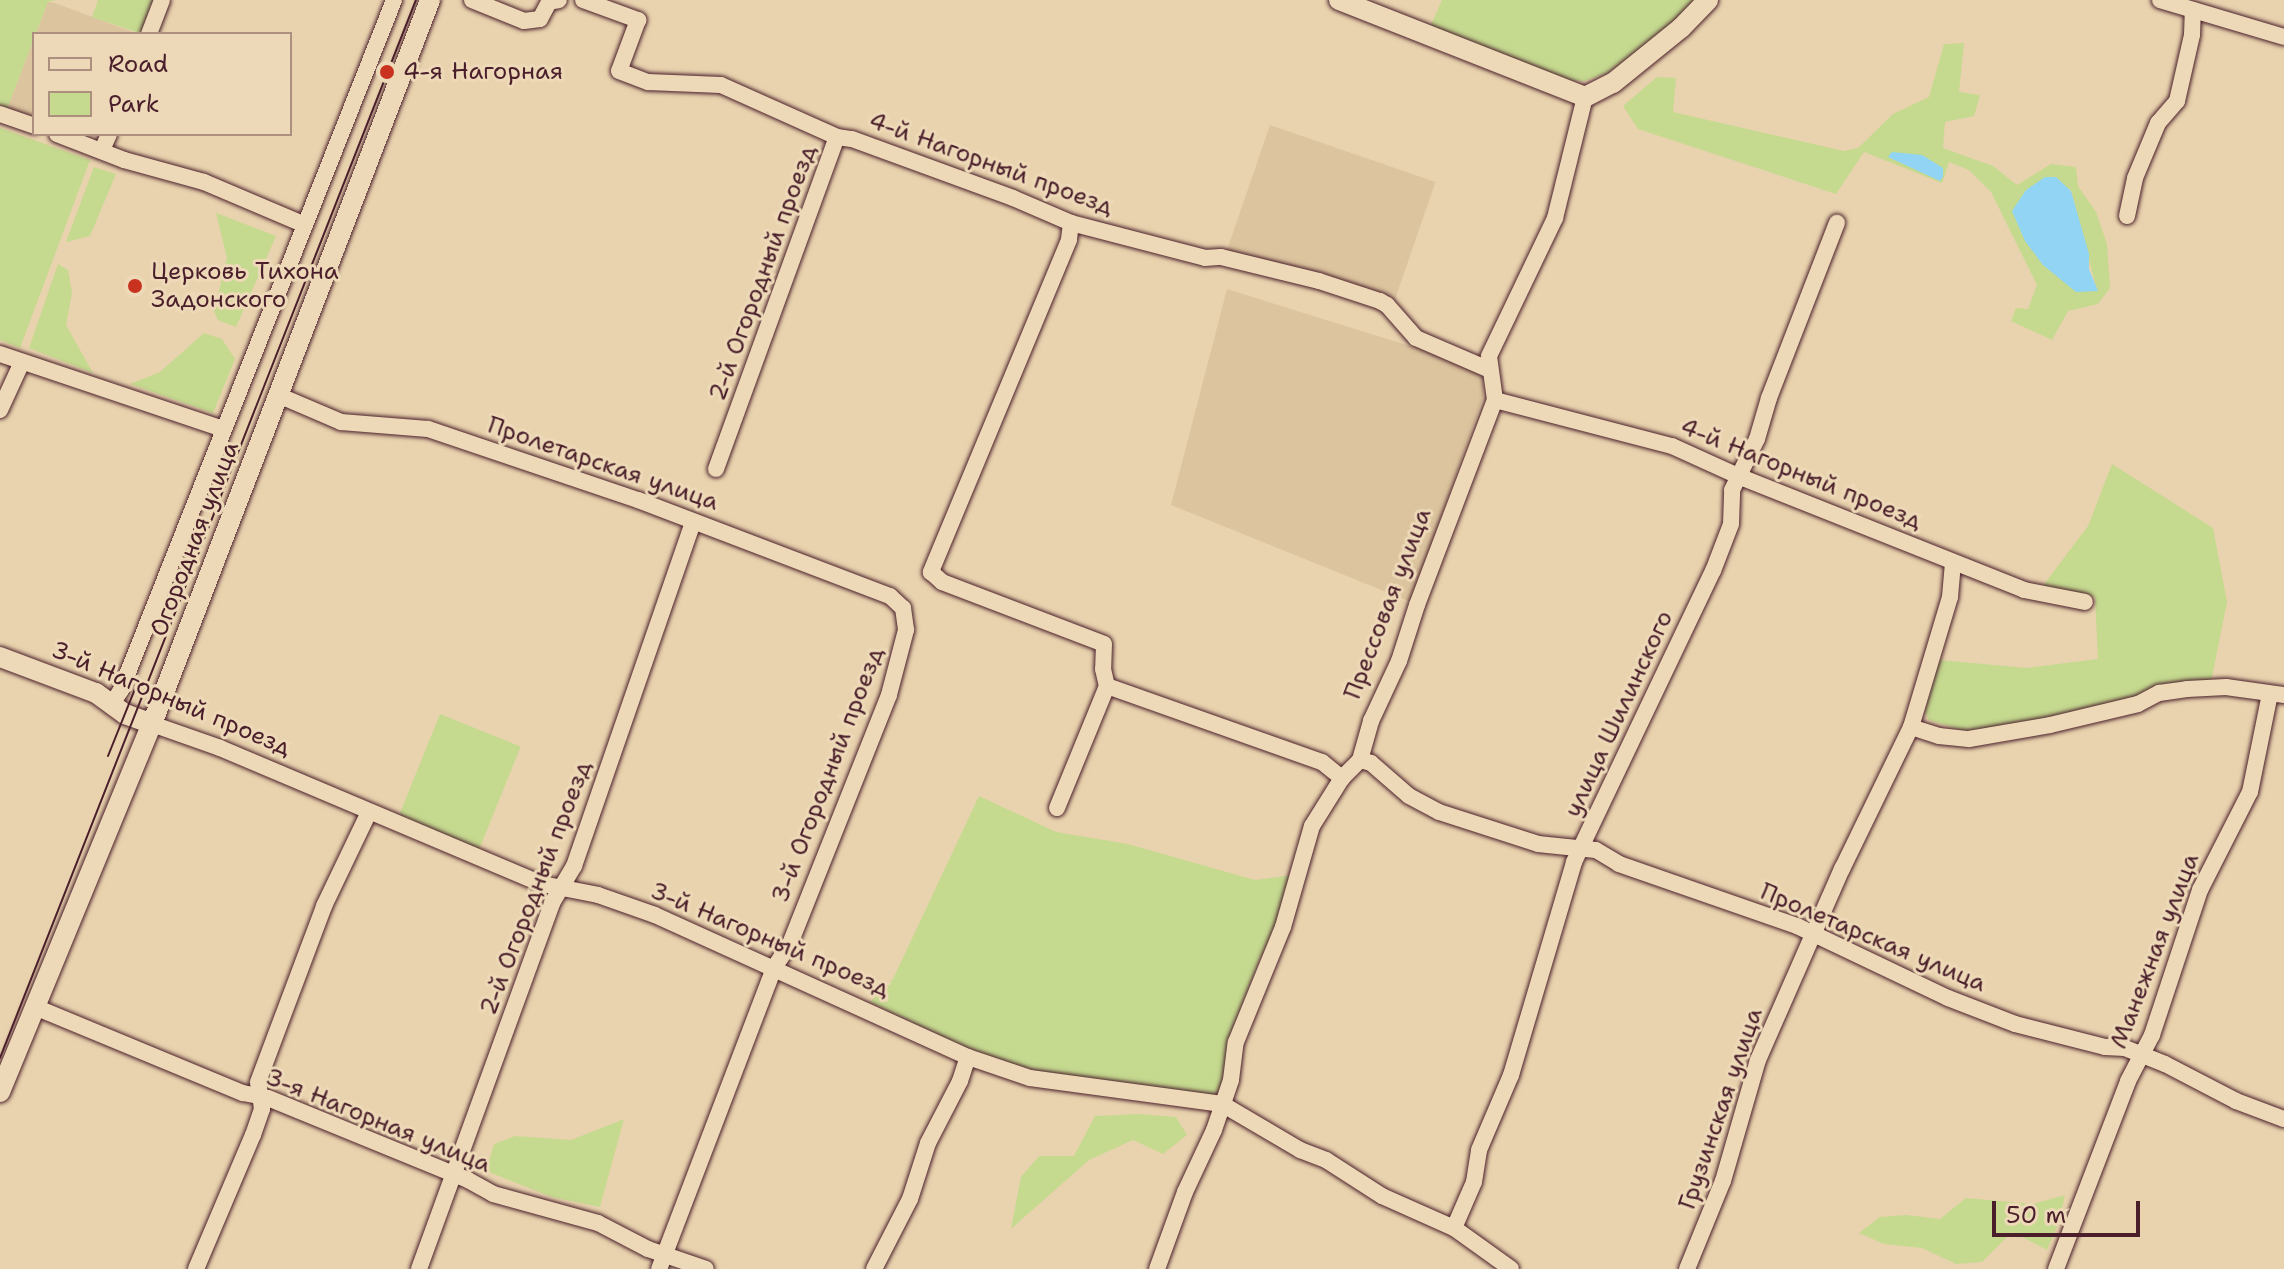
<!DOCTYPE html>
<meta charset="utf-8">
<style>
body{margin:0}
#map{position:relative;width:2284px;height:1269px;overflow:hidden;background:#e9d3ae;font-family:"Shantell Sans",sans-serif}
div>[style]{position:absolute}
.built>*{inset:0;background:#dcc49e;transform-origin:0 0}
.green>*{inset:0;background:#c5d98f;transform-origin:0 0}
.water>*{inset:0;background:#91d4f3}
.roads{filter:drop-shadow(0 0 2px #4a1f2b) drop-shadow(0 0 2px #4a1f2b)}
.minor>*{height:16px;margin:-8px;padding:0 8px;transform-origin:8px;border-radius:8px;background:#edd9b7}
.tertiary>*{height:20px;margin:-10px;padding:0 10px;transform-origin:10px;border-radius:10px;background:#edd9b7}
.tram>*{height:2px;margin:-1px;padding:0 1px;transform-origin:1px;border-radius:1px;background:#4a1f2b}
.dots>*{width:22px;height:22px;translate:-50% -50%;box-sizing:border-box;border:4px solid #edd9b7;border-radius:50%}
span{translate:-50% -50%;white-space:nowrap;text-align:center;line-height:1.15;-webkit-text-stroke:6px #edd9b7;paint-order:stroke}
.poi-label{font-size:24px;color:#4a1f2b}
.left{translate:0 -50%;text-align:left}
.street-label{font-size:24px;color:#4a1f2b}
.legend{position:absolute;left:32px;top:32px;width:260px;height:104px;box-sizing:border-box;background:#edd9b7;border:2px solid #ac8f7f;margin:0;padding:10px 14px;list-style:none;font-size:24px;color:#4a1f2b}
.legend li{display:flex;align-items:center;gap:16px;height:40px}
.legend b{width:40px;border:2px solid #ac8f7f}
.scale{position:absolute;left:1992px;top:1201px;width:148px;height:36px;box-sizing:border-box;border:4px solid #4a1f2b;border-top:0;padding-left:10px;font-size:24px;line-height:28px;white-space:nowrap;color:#4a1f2b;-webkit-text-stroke:6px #edd9b7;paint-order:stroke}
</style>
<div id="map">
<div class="built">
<i style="clip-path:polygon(48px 2px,55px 3px,138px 34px,36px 34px)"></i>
<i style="clip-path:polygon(34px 39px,34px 119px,7px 109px)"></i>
<i style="left:1270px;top:125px;width:175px;height:135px;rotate:19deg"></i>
<i style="clip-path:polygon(1227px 289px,1458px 361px,1475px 369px,1483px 379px,1483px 397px,1411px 602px,1171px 505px)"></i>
</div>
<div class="green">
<i style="clip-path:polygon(0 0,56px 0,48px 2px,7px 109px,0 106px)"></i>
<i style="clip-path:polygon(98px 0,156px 0,142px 34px,92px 17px)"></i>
<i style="clip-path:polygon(1442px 0,1697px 0,1674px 24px,1607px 73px,1584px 81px,1561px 80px,1430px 27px)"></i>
<i style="clip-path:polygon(evenodd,1964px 43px,1959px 92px,1980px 95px,1974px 116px,1945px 122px,1943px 148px,1993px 166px,2017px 185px,2051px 164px,2076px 167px,2078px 186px,2096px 212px,2107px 244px,2110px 288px,2098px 304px,2068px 311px,2052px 340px,2011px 321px,2016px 308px,2028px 309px,2037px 285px,1991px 192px,1969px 170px,1949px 162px,1942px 183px,1864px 152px,1836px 194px,1638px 129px,1623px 106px,1657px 77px,1676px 78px,1673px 112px,1844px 151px,1858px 148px,1893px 114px,1929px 97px,1944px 44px,1964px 43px,2045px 177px,2071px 190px,2097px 291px,2045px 177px)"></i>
<i style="clip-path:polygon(0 128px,90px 160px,20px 348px,0 340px)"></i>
<i style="clip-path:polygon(94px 167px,116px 174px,90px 236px,66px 242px)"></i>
<i style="clip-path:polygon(216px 213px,276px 236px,236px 327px,218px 320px,214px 311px,227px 258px)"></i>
<i style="clip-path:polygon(58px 264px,68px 270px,72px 293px,66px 325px,93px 373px,29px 348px)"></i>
<i style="clip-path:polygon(204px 333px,222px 339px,235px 359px,213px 413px,130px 384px,160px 372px)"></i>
<i style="clip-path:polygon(2112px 464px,2213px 528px,2227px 602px,2211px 682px,2048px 720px,1969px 732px,1929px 720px,1925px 712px,1939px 660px,2027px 668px,2098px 659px,2095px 597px,2042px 587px,2088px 526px)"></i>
<i style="left:440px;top:714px;width:87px;height:112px;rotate:22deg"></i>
<i style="clip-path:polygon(979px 796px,1056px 832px,1128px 844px,1255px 880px,1294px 875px,1279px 924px,1260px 958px,1228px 1040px,1227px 1077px,1220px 1091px,1208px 1097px,1033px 1072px,969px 1049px,870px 1002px,893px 979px)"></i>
<i style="clip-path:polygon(1139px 1114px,1176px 1117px,1187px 1135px,1163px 1154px,1133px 1140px,1089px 1160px,1011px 1229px,1021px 1177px,1039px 1156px,1074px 1156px,1095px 1116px)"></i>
<i style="clip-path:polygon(624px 1119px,600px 1207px,552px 1197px,486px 1171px,494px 1144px,515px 1136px,571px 1140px)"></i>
<i style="clip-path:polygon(2065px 1195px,2059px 1222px,2047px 1250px,2012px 1232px,1982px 1262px,1956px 1264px,1922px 1248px,1884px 1244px,1859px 1233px,1880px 1217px,1906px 1215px,1940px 1219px,1966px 1198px,2033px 1204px)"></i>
</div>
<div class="water">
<i style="clip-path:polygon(1892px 152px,1922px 155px,1943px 168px,1943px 177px,1940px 181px,1888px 157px)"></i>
<i style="clip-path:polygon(2045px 177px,2056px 177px,2071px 191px,2089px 254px,2089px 269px,2098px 291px,2076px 292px,2043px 265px,2025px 241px,2012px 211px,2026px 190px)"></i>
</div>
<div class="roads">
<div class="minor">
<i style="left:472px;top:0;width:56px;rotate:22deg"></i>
<i style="left:524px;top:21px;width:16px;rotate:-7deg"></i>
<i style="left:540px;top:19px;width:19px;rotate:-62deg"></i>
<i style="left:549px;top:2px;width:10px;rotate:-11deg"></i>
<i style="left:583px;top:0;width:59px;rotate:20deg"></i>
<i style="left:638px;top:20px;width:54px;rotate:110.4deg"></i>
<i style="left:619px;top:71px;width:31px;rotate:21deg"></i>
<i style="left:648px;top:82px;width:73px;rotate:2.4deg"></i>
<i style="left:721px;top:85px;width:127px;rotate:24.1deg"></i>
<i style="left:837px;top:137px;width:15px;rotate:8deg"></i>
<i style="left:852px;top:139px;width:171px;rotate:20.1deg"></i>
<i style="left:1013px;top:198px;width:63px;rotate:23.3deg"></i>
<i style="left:1071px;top:223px;width:138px;rotate:14.6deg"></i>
<i style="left:1205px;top:258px;width:16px;rotate:-4deg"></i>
<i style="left:1221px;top:257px;width:101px;rotate:13.8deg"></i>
<i style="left:1319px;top:281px;width:64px;rotate:18.2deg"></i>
<i style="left:1380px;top:301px;width:8px;rotate:30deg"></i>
<i style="left:1387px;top:305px;width:44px;rotate:48.7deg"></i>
<i style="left:1416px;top:338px;width:81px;rotate:23.4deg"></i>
<i style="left:2160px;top:0;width:129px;rotate:16.6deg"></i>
<i style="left:149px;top:34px;width:36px;rotate:-69deg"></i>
<i style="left:0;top:114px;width:36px;rotate:19deg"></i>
<i style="left:57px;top:134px;width:72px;rotate:21.2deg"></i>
<i style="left:124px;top:160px;width:83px;rotate:15.4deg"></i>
<i style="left:204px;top:182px;width:108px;rotate:23deg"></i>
<i style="left:102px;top:150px;width:17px;rotate:-66deg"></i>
<i style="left:2127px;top:216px;width:39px;rotate:-78deg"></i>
<i style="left:2135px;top:178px;width:60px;rotate:-67.3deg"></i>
<i style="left:2158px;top:123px;width:29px;rotate:-49deg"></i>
<i style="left:2177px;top:101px;width:68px;rotate:-77.2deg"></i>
<i style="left:2192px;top:35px;width:25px;rotate:-88deg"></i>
<i style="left:1071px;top:223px;width:17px;rotate:97deg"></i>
<i style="left:1069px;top:240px;width:360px;rotate:112.6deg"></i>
<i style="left:931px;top:572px;width:15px;rotate:42deg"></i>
<i style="left:942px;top:582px;width:173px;rotate:20.9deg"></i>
<i style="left:1104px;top:644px;width:25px;rotate:92deg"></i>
<i style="left:1103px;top:669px;width:17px;rotate:77deg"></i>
<i style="left:1107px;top:686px;width:228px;rotate:19.5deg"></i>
<i style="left:1322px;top:762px;width:26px;rotate:39deg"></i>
<i style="left:0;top:354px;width:235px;rotate:18.6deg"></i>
<i style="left:278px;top:395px;width:69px;rotate:23.2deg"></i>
<i style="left:341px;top:422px;width:87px;rotate:4.6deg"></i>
<i style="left:428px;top:429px;width:222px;rotate:18.7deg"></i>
<i style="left:638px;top:500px;width:270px;rotate:20.9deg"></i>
<i style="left:890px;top:596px;width:18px;rotate:43deg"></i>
<i style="left:903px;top:608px;width:22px;rotate:82deg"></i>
<i style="left:906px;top:630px;width:67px;rotate:104.7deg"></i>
<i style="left:889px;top:695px;width:268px;rotate:111.7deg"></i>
<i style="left:790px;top:944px;width:29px;rotate:124deg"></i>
<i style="left:774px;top:968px;width:322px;rotate:110.9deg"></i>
<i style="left:1495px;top:400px;width:183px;rotate:14.6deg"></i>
<i style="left:1672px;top:446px;width:72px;rotate:24.4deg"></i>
<i style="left:1738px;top:476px;width:308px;rotate:21.7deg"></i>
<i style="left:2024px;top:590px;width:62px;rotate:11.1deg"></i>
<i style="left:0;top:410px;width:53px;rotate:-65.4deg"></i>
<i style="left:716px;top:469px;width:353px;rotate:-70deg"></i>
<i style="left:111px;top:705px;width:18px;rotate:-56deg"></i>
<i style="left:121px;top:690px;width:742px;rotate:-68.41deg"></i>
<i style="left:152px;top:724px;width:72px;rotate:19.4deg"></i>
<i style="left:220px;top:748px;width:350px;rotate:22.9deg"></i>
<i style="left:542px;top:884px;width:57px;rotate:11.1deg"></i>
<i style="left:598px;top:895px;width:60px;rotate:19.3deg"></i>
<i style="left:655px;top:915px;width:344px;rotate:24.4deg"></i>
<i style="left:968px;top:1057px;width:65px;rotate:18.7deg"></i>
<i style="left:1030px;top:1078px;width:194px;rotate:7.7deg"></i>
<i style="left:1222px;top:1104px;width:91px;rotate:30.5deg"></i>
<i style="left:1300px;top:1150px;width:28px;rotate:21deg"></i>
<i style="left:1326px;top:1160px;width:67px;rotate:32.7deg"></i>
<i style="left:1382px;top:1196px;width:79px;rotate:24deg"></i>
<i style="left:1454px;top:1228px;width:70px;rotate:35.7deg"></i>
<i style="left:1911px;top:727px;width:29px;rotate:18deg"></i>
<i style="left:1939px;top:736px;width:30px;rotate:6deg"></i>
<i style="left:1969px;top:739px;width:82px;rotate:-9.8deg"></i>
<i style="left:2050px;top:725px;width:90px;rotate:-13.4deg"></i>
<i style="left:2138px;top:704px;width:24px;rotate:-28deg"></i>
<i style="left:2159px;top:693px;width:28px;rotate:-8deg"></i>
<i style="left:2187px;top:689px;width:39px;rotate:-3deg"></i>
<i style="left:2226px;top:687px;width:59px;rotate:7.9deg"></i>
<i style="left:1360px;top:760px;width:11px;rotate:15deg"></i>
<i style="left:1371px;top:763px;width:50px;rotate:41deg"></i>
<i style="left:1409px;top:796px;width:34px;rotate:28deg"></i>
<i style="left:1439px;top:812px;width:104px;rotate:17.9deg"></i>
<i style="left:1538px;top:844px;width:58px;rotate:5.9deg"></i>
<i style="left:1596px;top:850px;width:27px;rotate:31deg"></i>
<i style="left:1619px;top:864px;width:188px;rotate:19.2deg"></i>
<i style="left:1797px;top:926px;width:167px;rotate:25.5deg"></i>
<i style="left:1948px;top:998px;width:72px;rotate:21.2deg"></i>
<i style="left:2015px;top:1024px;width:93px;rotate:14.3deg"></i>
<i style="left:2105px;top:1047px;width:20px;rotate:3deg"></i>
<i style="left:2125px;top:1048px;width:43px;rotate:21.8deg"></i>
<i style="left:2165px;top:1064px;width:80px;rotate:27.5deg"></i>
<i style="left:2236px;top:1101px;width:51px;rotate:20.6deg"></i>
<i style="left:1057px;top:808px;width:132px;rotate:-67.7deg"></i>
<i style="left:35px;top:1007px;width:225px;rotate:22.5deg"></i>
<i style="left:243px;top:1093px;width:25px;rotate:11deg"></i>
<i style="left:268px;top:1098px;width:216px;rotate:22.3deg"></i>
<i style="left:468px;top:1180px;width:29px;rotate:29deg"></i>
<i style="left:493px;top:1194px;width:109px;rotate:15.4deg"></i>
<i style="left:598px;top:1223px;width:56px;rotate:27.5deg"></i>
<i style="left:648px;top:1249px;width:61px;rotate:19deg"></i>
<i style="left:1454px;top:1228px;width:50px;rotate:-66.5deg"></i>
<i style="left:1474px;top:1182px;width:32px;rotate:-81deg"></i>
<i style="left:1479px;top:1150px;width:82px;rotate:-66.9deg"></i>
<i style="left:1511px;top:1075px;width:222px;rotate:-73.5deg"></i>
<i style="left:1574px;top:862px;width:322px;rotate:-64.5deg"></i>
<i style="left:1713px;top:571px;width:50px;rotate:-69deg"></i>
<i style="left:1731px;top:524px;width:34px;rotate:-88deg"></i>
<i style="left:1732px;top:490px;width:57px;rotate:-63.9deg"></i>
<i style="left:1757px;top:439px;width:43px;rotate:-73.7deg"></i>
<i style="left:1769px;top:398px;width:188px;rotate:-68.8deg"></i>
<i style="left:196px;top:1269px;width:146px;rotate:-67deg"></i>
<i style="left:253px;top:1135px;width:28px;rotate:-71deg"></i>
<i style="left:262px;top:1109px;width:27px;rotate:-98deg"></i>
<i style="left:258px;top:1082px;width:188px;rotate:-69.4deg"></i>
<i style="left:324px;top:906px;width:104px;rotate:-64.4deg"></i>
<i style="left:419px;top:1269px;width:389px;rotate:-70deg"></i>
<i style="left:552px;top:903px;width:43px;rotate:-59.3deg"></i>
<i style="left:574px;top:866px;width:363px;rotate:-70.9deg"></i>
<i style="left:874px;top:1269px;width:79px;rotate:-62.8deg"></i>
<i style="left:910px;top:1199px;width:59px;rotate:-72.2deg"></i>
<i style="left:928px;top:1143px;width:70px;rotate:-62.7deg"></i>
<i style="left:960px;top:1081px;width:25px;rotate:-72deg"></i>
<i style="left:1157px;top:1269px;width:82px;rotate:-70deg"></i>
<i style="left:1185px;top:1192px;width:68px;rotate:-64.9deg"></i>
<i style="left:1214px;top:1130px;width:53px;rotate:-71.2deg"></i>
<i style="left:1231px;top:1080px;width:38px;rotate:-83deg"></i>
<i style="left:1236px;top:1042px;width:124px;rotate:-67.8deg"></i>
<i style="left:1283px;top:927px;width:105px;rotate:-74deg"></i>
<i style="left:1312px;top:826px;width:57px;rotate:-58deg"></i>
<i style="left:1342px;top:778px;width:25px;rotate:-45deg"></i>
<i style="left:1360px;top:760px;width:41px;rotate:-74.2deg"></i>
<i style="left:1371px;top:721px;width:66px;rotate:-65deg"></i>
<i style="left:1399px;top:661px;width:59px;rotate:-72.2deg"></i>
<i style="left:1417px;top:605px;width:219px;rotate:-69.2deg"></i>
<i style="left:1495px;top:400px;width:44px;rotate:-97.8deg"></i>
<i style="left:1489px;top:356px;width:153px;rotate:-64.4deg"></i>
<i style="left:1555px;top:218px;width:125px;rotate:-76.1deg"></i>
<i style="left:1687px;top:1269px;width:95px;rotate:-67.8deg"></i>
<i style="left:1723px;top:1181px;width:126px;rotate:-73.9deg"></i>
<i style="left:1758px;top:1060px;width:209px;rotate:-66.3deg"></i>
<i style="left:1842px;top:869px;width:158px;rotate:-64.1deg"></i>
<i style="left:1911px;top:727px;width:136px;rotate:-73.3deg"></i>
<i style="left:1950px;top:597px;width:34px;rotate:-85deg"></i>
<i style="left:2056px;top:1269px;width:201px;rotate:-69deg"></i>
<i style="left:2128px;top:1081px;width:52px;rotate:-62.4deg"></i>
<i style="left:2152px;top:1035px;width:153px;rotate:-71.7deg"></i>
<i style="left:2200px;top:890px;width:110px;rotate:-63deg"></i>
<i style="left:2250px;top:792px;width:100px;rotate:-78.5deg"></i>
</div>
<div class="tertiary">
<i style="left:1339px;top:0;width:264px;rotate:21.5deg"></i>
<i style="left:1585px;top:97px;width:31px;rotate:-27deg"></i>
<i style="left:1613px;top:83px;width:87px;rotate:-39deg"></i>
<i style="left:1681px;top:28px;width:39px;rotate:-46deg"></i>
<i style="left:0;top:657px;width:103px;rotate:20.6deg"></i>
<i style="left:96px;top:693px;width:36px;rotate:36deg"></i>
<i style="left:125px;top:714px;width:29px;rotate:20deg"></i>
<i style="left:0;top:1092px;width:398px;rotate:-67.6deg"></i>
<i style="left:152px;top:724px;width:776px;rotate:-68.99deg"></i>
</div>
</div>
<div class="tram">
<i style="left:108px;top:756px;width:72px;rotate:-68.1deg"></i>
<i style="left:0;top:1058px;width:1137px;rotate:-68.54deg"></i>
</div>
<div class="dots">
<i style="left:387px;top:72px;background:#c8321e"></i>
<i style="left:135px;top:286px;background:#c8321e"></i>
</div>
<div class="poi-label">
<span class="left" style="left:403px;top:72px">4-я Нагорная</span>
<span class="left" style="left:151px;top:286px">Церковь Тихона<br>Задонского</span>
</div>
<div class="street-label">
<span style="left:991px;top:164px;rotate:20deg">4-й Нагорный проезд</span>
<span style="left:763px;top:273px;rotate:-70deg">2-й Огородный проезд</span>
<span style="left:603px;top:464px;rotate:19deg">Пролетарская улица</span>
<span style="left:1801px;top:474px;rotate:22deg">4-й Нагорный проезд</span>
<span style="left:195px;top:539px;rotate:-69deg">Огородная улица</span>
<span style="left:1388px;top:604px;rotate:-69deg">Прессовая улица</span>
<span style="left:171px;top:699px;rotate:23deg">3-й Нагорный проезд</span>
<span style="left:1619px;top:714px;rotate:-65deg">улица Шилинского</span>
<span style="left:828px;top:775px;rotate:-69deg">3-й Огородный проезд</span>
<span style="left:536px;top:888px;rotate:-69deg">2-й Огородный проезд</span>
<span style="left:1873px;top:938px;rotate:23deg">Пролетарская улица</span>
<span style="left:770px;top:940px;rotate:23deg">3-й Нагорный проезд</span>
<span style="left:2155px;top:951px;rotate:-69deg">Манежная улица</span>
<span style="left:1721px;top:1109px;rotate:-71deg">Грузинская улица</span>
<span style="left:378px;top:1121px;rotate:22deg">3-я Нагорная улица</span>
</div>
<ul class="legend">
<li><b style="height:10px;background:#edd9b7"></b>Road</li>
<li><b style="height:22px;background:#c5d98f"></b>Park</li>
</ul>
<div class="scale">50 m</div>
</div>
